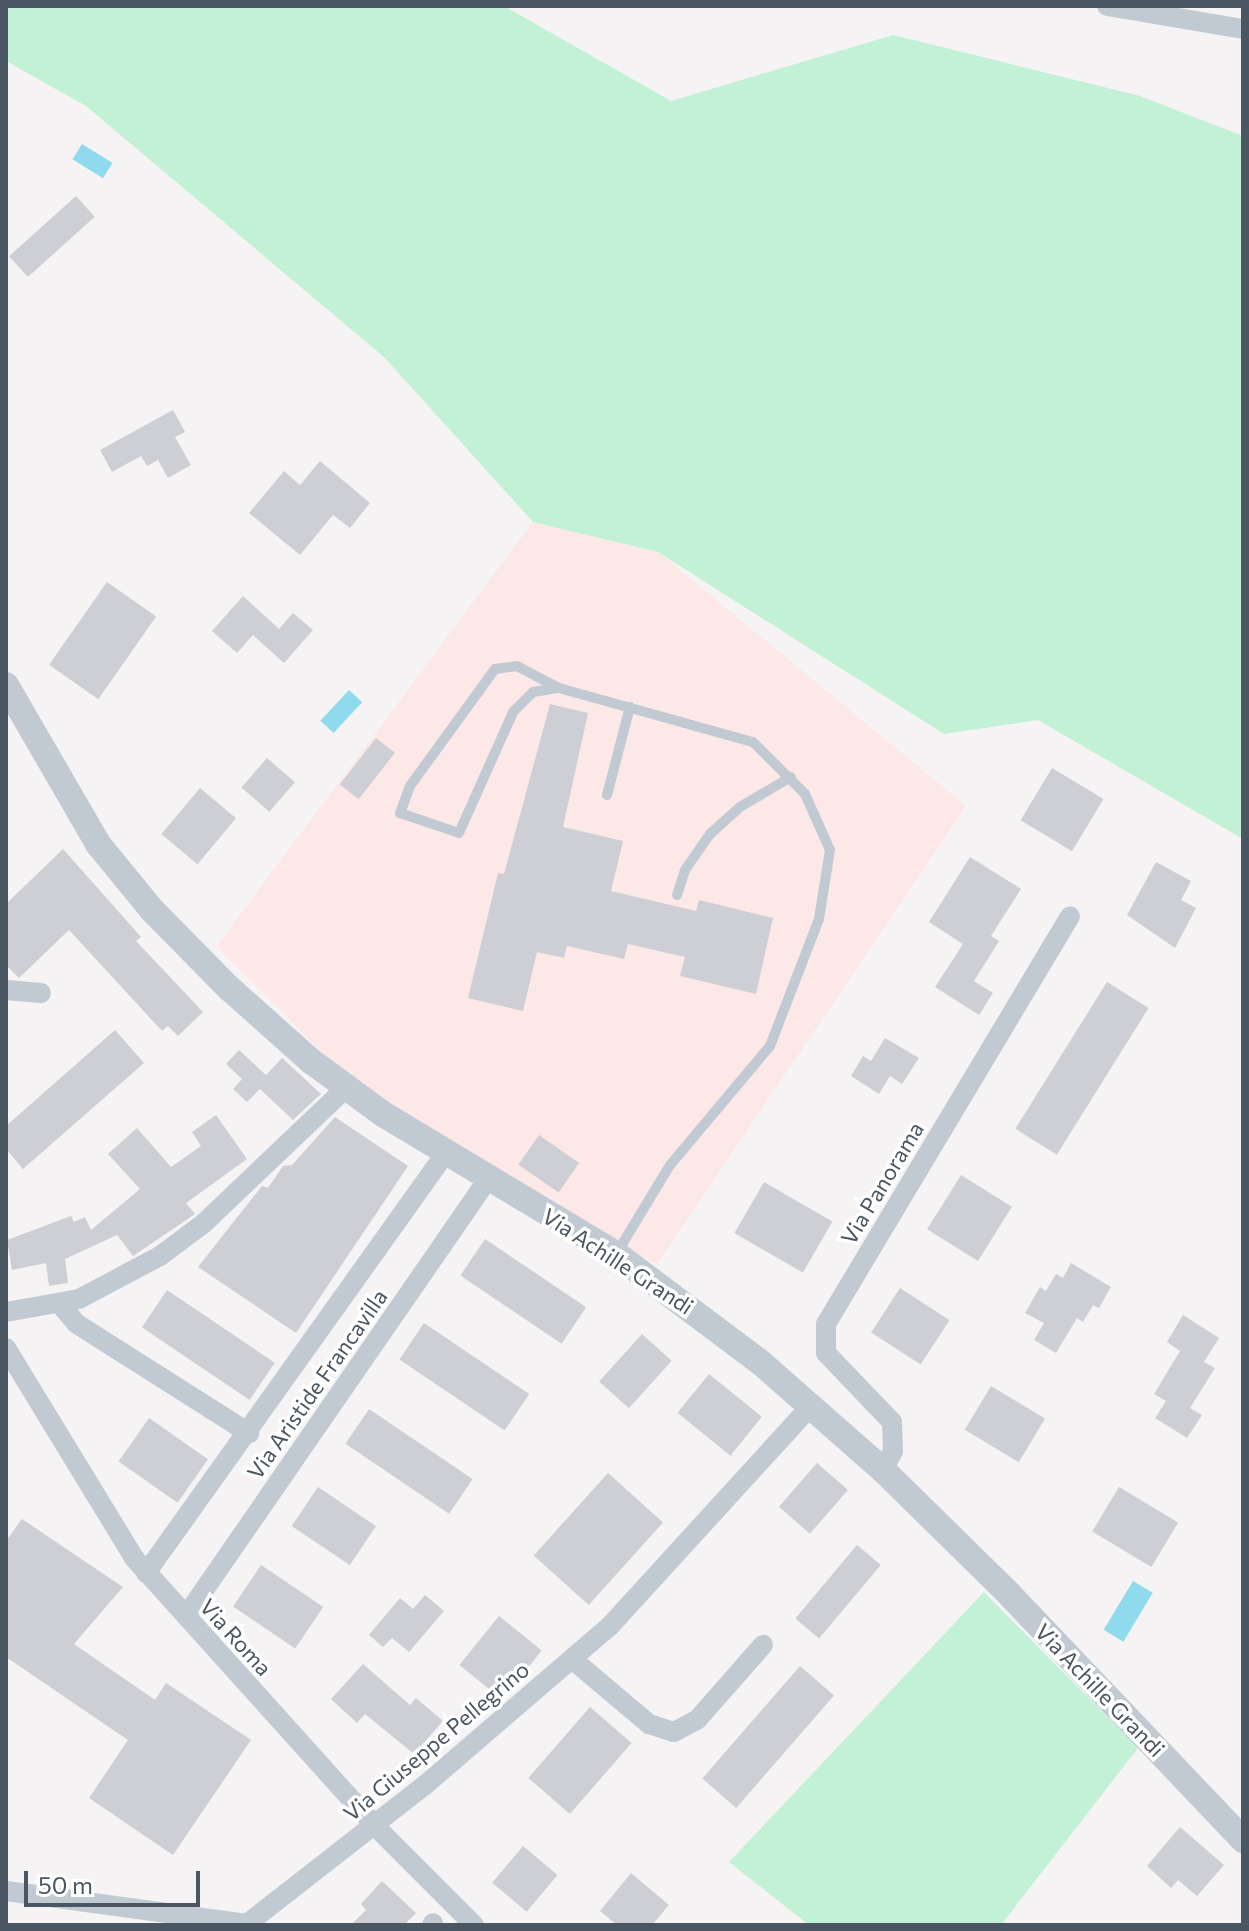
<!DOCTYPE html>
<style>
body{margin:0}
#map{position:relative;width:1249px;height:1931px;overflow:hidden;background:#f5f3f3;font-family:Commissioner,sans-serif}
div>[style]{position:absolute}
.medical>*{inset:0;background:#fce8e6}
.green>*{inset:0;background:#c3f1d5}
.water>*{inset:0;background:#90daee;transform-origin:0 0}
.building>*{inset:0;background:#cdcfd5;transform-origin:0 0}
.service>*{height:10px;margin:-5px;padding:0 5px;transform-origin:5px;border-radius:5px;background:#c1cad2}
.minor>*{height:20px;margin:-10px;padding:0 10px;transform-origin:10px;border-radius:10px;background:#c1cad2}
.tertiary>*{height:26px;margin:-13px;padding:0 13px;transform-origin:13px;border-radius:13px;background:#c1cad2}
span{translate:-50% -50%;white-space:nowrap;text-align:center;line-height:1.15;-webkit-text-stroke:7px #fff;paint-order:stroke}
.street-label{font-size:22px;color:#4a5661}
.frame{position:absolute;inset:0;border:8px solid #4a5661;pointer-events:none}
.scale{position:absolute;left:24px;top:1871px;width:176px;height:36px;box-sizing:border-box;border:4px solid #4a5661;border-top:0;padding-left:10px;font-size:24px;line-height:28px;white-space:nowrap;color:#4a5661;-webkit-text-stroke:6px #fff;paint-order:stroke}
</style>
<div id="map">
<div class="medical">
<i style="clip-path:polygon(533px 522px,658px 552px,966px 806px,657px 1264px,587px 1228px,345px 1076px,217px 946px)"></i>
</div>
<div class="green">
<i style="clip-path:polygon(6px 6px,504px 6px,671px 101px,893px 35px,1140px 96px,1243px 136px,1243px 839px,1038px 720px,944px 734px,658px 552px,533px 522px,385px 358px,86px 106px,6px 61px)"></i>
<i style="clip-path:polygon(984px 1592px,1138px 1748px,1001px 1925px,809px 1925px,729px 1862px)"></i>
</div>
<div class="water">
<i style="left:82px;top:144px;width:36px;height:18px;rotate:32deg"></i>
<i style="left:349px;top:690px;width:18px;height:42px;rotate:43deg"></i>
<i style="left:1133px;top:1581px;width:23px;height:57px;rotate:31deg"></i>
</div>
<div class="building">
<i style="left:76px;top:196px;width:28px;height:90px;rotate:48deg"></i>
<i style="clip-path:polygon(173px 410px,185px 432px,175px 437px,191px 465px,168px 478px,158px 460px,147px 466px,141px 456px,112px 472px,100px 450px)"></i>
<i style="clip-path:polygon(320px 461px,370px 503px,350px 528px,333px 515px,300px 555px,249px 513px,284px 471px,300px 485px)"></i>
<i style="left:107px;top:582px;width:60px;height:101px;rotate:35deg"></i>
<i style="clip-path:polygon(243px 596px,279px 629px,293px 613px,313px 630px,284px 663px,253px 635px,237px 653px,212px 631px)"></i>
<i style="clip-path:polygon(550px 704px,588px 713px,563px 827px,623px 841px,611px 891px,696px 911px,699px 900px,773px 918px,756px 994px,680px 976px,685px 957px,628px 944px,624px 959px,567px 946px,564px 958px,537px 952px,523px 1011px,468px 998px,498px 873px,504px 874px)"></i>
<i style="left:376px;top:738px;width:24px;height:59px;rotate:38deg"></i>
<i style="left:267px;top:758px;width:37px;height:39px;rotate:41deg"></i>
<i style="left:1052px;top:768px;width:60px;height:61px;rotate:31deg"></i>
<i style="left:200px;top:788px;width:47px;height:60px;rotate:40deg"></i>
<i style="clip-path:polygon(63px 849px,141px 937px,136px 941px,203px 1012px,178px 1036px,168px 1026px,162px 1031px,69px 930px,19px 978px,6px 965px,6px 904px)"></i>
<i style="clip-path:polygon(970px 857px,1021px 889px,991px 936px,999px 941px,974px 981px,993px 993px,979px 1015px,935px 987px,963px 944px,929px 922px)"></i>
<i style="clip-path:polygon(1156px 862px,1191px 881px,1181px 900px,1196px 908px,1175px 948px,1127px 915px)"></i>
<i style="left:1107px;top:982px;width:49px;height:173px;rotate:32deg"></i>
<i style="clip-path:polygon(115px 1030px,144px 1063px,23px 1169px,6px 1149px,6px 1126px)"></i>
<i style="clip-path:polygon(885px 1038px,919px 1058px,902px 1084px,890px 1076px,879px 1094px,851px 1076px,863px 1056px,871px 1061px)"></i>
<i style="clip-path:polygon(239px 1050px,266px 1075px,282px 1058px,321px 1094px,293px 1120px,260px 1089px,247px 1102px,233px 1089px,242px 1079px,226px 1064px)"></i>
<i style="clip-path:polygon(216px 1115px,247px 1159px,186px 1203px,195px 1214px,133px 1256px,117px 1235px,65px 1259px,68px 1283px,49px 1286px,46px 1263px,12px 1270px,7px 1240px,71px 1216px,74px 1222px,85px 1217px,91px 1230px,140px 1189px,108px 1154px,137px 1128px,171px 1167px,201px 1146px,192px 1132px)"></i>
<i style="clip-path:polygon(335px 1117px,408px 1166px,296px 1333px,198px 1267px,262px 1186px,268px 1188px,283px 1166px,292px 1165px)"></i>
<i style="left:539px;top:1135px;width:49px;height:36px;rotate:35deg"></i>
<i style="left:961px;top:1175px;width:60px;height:64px;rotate:32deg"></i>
<i style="left:764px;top:1182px;width:79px;height:59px;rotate:30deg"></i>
<i style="left:485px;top:1239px;width:122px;height:44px;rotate:34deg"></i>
<i style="clip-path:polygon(1071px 1263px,1111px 1287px,1099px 1308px,1093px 1305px,1083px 1322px,1077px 1318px,1056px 1353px,1034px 1340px,1044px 1323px,1025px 1313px,1040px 1287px,1046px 1291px,1056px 1274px,1063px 1278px)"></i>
<i style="left:900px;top:1288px;width:59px;height:53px;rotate:33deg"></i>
<i style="left:167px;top:1290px;width:130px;height:45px;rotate:34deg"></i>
<i style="clip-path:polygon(1183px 1315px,1219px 1338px,1204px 1362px,1215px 1368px,1190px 1408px,1202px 1415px,1187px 1438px,1155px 1418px,1166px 1401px,1154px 1394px,1180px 1351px,1167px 1342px)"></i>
<i style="left:424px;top:1323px;width:127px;height:44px;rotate:34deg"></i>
<i style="left:642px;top:1334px;width:40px;height:64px;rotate:42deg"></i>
<i style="left:709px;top:1374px;width:68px;height:50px;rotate:39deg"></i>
<i style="left:991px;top:1386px;width:63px;height:51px;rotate:31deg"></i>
<i style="left:369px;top:1409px;width:125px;height:42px;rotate:34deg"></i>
<i style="left:149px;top:1418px;width:72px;height:53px;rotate:35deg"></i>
<i style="left:817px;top:1463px;width:41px;height:58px;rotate:41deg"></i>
<i style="left:608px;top:1473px;width:74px;height:111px;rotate:42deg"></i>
<i style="left:318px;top:1487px;width:70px;height:47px;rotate:34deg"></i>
<i style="left:1119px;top:1487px;width:69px;height:52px;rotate:31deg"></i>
<i style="clip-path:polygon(22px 1519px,123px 1587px,74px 1644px,155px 1700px,166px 1683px,251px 1740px,173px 1855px,89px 1798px,128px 1740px,6px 1657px,6px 1541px)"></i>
<i style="left:857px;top:1545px;width:31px;height:96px;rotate:40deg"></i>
<i style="left:261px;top:1565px;width:75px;height:50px;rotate:34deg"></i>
<i style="clip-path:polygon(425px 1595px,444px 1611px,409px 1652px,392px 1638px,383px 1647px,369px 1635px,400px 1598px,413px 1609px)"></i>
<i style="left:499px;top:1616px;width:55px;height:63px;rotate:39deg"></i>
<i style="clip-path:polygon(363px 1664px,410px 1705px,416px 1698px,443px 1721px,414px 1754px,365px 1714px,357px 1723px,331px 1699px)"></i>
<i style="left:800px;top:1666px;width:45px;height:149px;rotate:41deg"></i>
<i style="left:590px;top:1707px;width:55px;height:94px;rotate:41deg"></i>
<i style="clip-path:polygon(1180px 1827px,1224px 1865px,1197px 1896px,1178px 1880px,1171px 1888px,1147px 1866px)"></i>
<i style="left:523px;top:1846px;width:45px;height:48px;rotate:40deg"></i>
<i style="clip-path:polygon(631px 1873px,669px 1905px,652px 1925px,617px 1925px,600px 1911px)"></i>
<i style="clip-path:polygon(382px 1881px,416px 1913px,404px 1925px,351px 1925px,366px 1910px,361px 1904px)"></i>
</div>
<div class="service">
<i style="left:559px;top:688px;width:47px;rotate:-152.4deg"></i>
<i style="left:517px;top:666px;width:22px;rotate:172deg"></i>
<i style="left:495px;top:669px;width:145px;rotate:126deg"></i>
<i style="left:410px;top:786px;width:29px;rotate:110deg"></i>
<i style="left:400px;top:813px;width:62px;rotate:18.7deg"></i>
<i style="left:459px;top:833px;width:133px;rotate:-65.9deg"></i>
<i style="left:513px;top:712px;width:28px;rotate:-45deg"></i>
<i style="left:533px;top:692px;width:26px;rotate:-9deg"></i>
<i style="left:559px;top:688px;width:201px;rotate:15.6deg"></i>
<i style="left:753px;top:742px;width:74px;rotate:45deg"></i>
<i style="left:805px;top:794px;width:61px;rotate:65.9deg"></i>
<i style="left:830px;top:850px;width:70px;rotate:99.1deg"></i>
<i style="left:819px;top:919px;width:136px;rotate:111.1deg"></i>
<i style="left:770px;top:1046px;width:155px;rotate:130deg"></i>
<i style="left:670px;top:1165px;width:103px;rotate:121.1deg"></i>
<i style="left:607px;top:795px;width:91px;rotate:-75.4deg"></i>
<i style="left:677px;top:895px;width:26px;rotate:-72deg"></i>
<i style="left:685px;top:870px;width:44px;rotate:-55.2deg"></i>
<i style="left:710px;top:834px;width:40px;rotate:-42deg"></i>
<i style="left:740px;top:807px;width:59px;rotate:-30.5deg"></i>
</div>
<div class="minor">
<i style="left:1107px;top:6px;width:138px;rotate:9.6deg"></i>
<i style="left:6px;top:990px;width:35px;rotate:5deg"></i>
<i style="left:60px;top:1304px;width:26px;rotate:50deg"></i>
<i style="left:77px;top:1324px;width:204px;rotate:32.4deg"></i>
<i style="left:6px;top:1312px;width:74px;rotate:-10.1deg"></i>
<i style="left:79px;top:1299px;width:92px;rotate:-28deg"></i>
<i style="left:160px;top:1256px;width:54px;rotate:-36.7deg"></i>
<i style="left:203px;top:1224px;width:197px;rotate:-43.6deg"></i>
<i style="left:6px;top:1348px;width:246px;rotate:58.6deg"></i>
<i style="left:134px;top:1558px;width:359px;rotate:48deg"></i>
<i style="left:374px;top:1825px;width:141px;rotate:45deg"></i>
<i style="left:883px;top:1470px;width:21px;rotate:-62deg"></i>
<i style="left:893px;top:1451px;width:29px;rotate:-92deg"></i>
<i style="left:892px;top:1422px;width:95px;rotate:-133.7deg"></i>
<i style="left:826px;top:1353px;width:29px;rotate:-90deg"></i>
<i style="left:826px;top:1324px;width:475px;rotate:-59.1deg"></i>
<i style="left:146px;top:1573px;width:515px;rotate:-54.49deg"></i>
<i style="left:186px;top:1616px;width:531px;rotate:-55.35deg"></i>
<i style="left:572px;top:1659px;width:101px;rotate:40.2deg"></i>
<i style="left:649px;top:1724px;width:26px;rotate:18deg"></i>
<i style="left:674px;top:1732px;width:26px;rotate:-28deg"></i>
<i style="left:697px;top:1720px;width:100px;rotate:-48.7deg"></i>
<i style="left:6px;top:1891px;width:243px;rotate:7.8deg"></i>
<i style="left:247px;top:1924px;width:226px;rotate:-38deg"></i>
<i style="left:425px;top:1785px;width:243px;rotate:-40.7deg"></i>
<i style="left:609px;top:1627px;width:299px;rotate:-47.6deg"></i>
<i style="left:432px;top:1925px;width:2px;rotate:-63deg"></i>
</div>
<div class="tertiary">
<i style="left:6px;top:685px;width:184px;rotate:59.9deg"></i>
<i style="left:98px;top:844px;width:85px;rotate:50.7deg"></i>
<i style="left:152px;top:910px;width:110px;rotate:45.4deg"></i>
<i style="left:229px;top:988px;width:110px;rotate:41.7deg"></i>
<i style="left:311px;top:1061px;width:89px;rotate:36.4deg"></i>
<i style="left:383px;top:1114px;width:272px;rotate:31deg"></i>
<i style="left:616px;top:1254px;width:180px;rotate:36.9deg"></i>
<i style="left:760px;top:1362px;width:164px;rotate:41.3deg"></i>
<i style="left:883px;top:1470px;width:177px;rotate:44.5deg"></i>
<i style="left:1009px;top:1594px;width:340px;rotate:46.4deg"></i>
</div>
<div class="street-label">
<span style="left:882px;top:1183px;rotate:-59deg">Via Panorama</span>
<span style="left:618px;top:1261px;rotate:33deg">Via Achille Grandi</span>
<span style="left:317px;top:1384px;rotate:-55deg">Via Aristide Francavilla</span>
<span style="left:236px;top:1637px;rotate:48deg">Via Roma</span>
<span style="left:1100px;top:1690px;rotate:46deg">Via Achille Grandi</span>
<span style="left:436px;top:1741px;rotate:-40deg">Via Giuseppe Pellegrino</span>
</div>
<div class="frame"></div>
<div class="scale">50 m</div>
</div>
